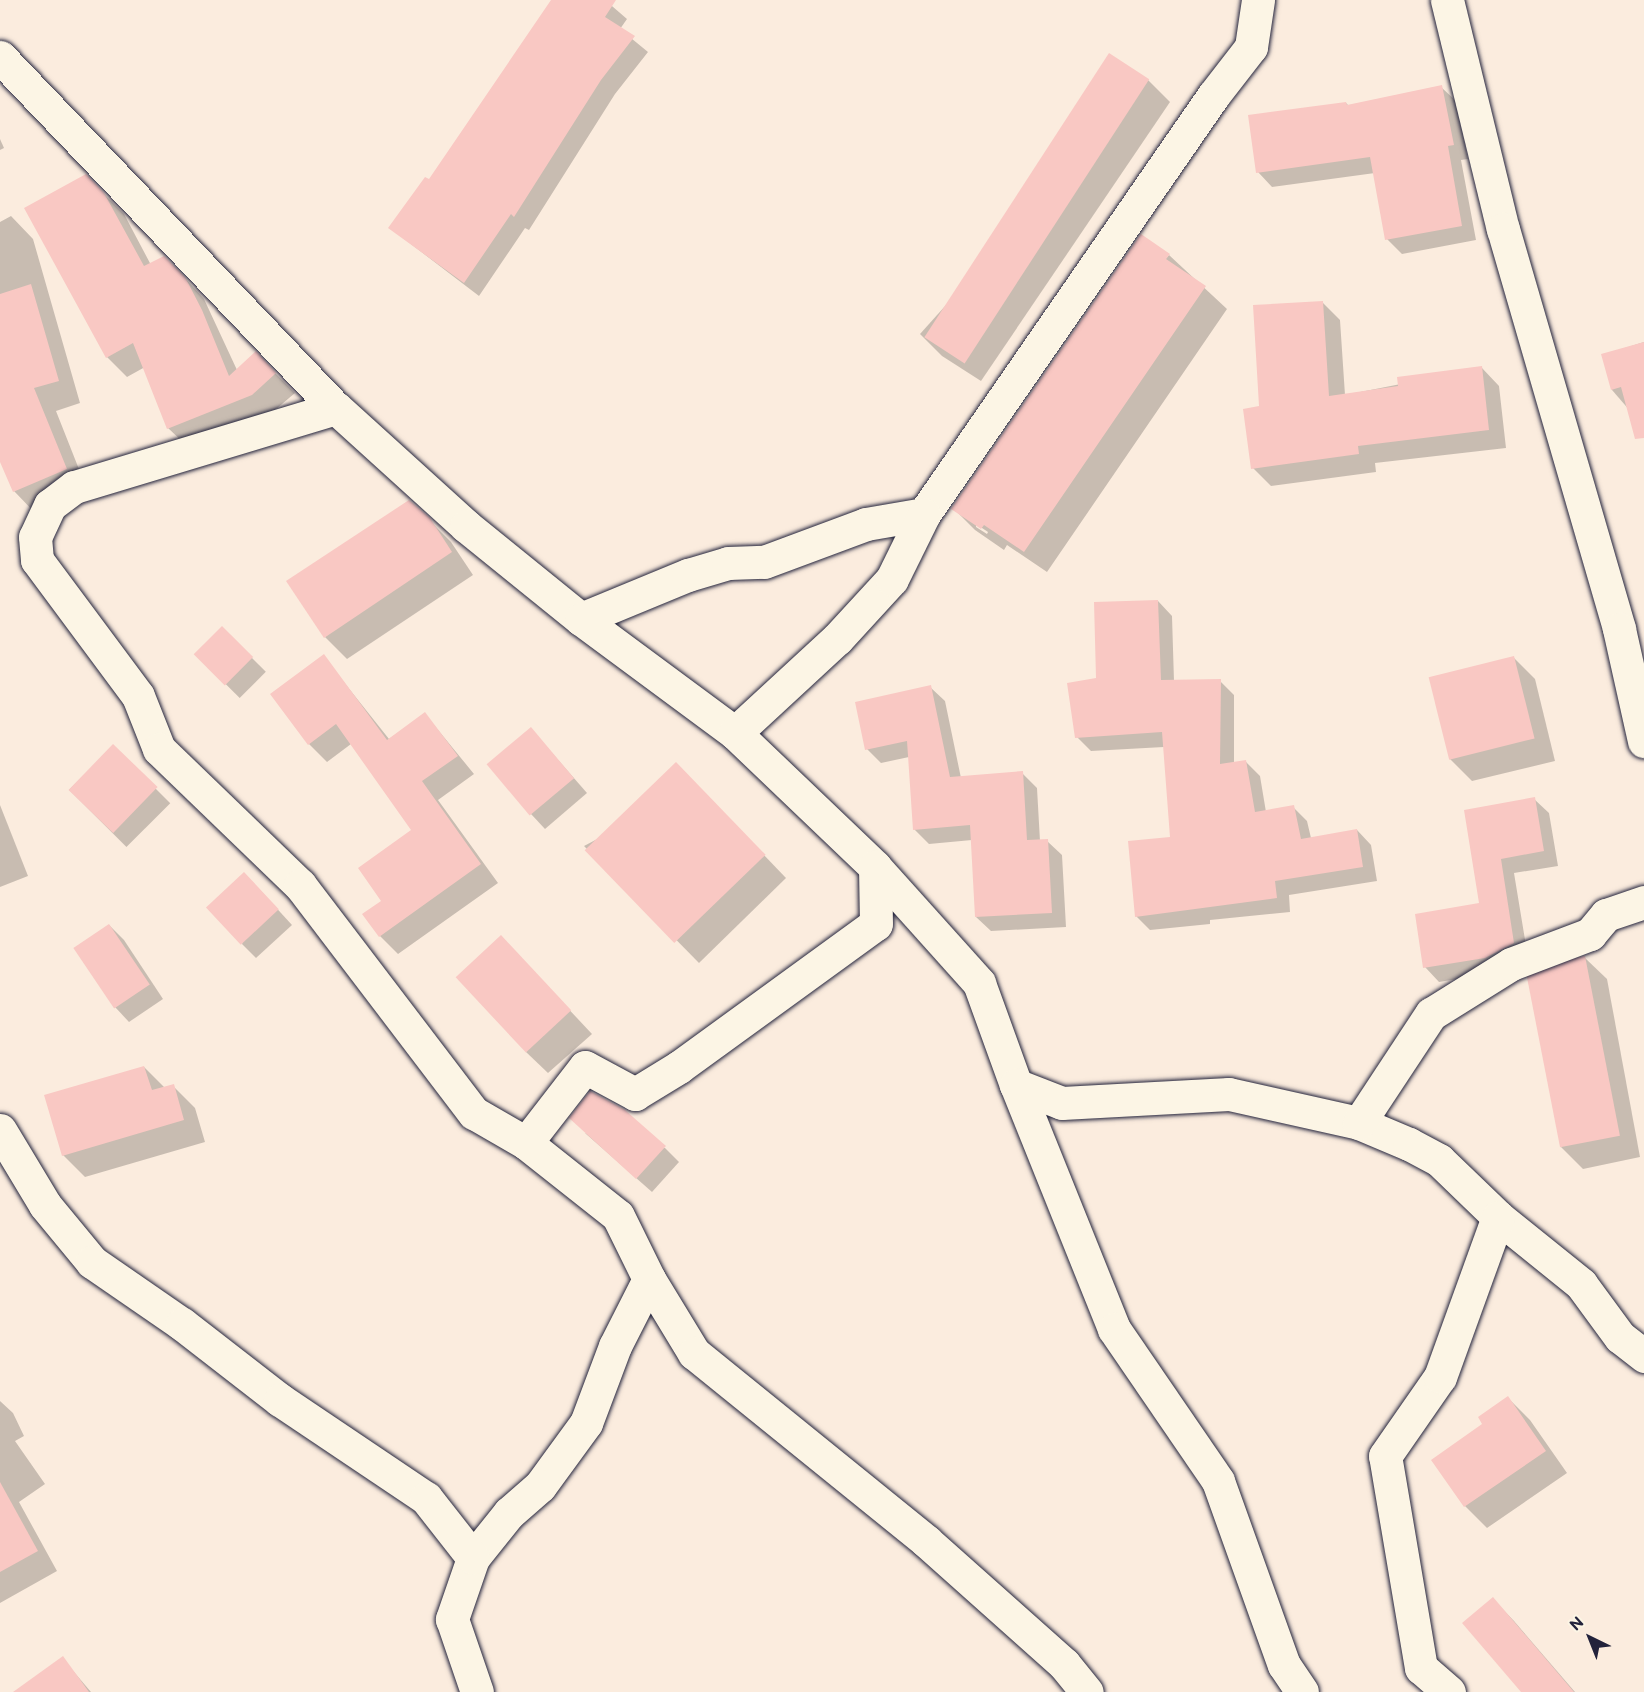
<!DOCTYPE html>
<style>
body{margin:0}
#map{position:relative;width:1644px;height:1692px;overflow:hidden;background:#fbecde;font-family:"Balsamiq Sans",sans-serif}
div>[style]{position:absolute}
.shadow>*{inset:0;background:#0003;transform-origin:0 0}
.building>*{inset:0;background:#f9c8c3;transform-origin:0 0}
.roads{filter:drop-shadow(0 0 2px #22223b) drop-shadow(0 0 2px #22223b)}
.street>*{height:33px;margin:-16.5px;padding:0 16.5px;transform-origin:16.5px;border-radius:16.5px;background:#fcf5e5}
span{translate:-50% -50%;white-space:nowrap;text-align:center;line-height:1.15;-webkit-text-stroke:4.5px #fcf5e5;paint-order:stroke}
.north{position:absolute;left:1560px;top:1608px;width:60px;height:60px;-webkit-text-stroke:4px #fcf5e5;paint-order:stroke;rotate:317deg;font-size:16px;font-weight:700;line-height:24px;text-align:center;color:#22223b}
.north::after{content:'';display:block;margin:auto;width:21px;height:27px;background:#22223b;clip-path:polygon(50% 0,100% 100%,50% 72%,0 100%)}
</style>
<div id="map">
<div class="shadow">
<i style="clip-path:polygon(553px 0,605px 0,627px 19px,620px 29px,648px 52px,615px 94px,529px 230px,525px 228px,479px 296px,390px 228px,429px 182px)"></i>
<i style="clip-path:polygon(1148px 80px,1170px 102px,981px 381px,942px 356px,920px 334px)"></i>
<i style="clip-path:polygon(1441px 87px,1456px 101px,1468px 159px,1461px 160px,1476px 240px,1402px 254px,1387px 239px,1375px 173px,1272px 187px,1258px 172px,1346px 103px,1349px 106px)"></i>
<i style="clip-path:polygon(0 139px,4px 148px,0 150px)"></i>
<i style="clip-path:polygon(86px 176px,124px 214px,151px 265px,184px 277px,204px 299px,237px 370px,275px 373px,295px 393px,269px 415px,188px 447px,168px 428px,145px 367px,127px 377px,107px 357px)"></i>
<i style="clip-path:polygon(11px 216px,33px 239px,80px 403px,56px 411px,88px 492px,36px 514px,14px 491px,0 458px,0 222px)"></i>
<i style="clip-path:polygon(evenodd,1169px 255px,1227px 309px,1047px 572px,1007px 545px,1004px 550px,975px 530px,953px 508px,1169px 255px,976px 524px,988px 532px,987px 534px,976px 527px,976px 524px)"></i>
<i style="clip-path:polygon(1323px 303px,1340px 320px,1345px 395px,1482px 368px,1499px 386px,1506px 448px,1375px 463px,1376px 472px,1271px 486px,1253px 468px,1260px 408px)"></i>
<i style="clip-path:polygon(1644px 342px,1644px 427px,1612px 390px,1603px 355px)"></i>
<i style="clip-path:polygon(428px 519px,451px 542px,473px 575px,347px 659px,325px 637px)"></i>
<i style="clip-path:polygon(1158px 601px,1172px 616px,1174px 681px,1220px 681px,1234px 695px,1234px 764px,1246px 762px,1260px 776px,1266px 812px,1293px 807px,1307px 821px,1311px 838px,1357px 830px,1371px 845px,1377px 881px,1289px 895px,1290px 912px,1210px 920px,1210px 924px,1150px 930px,1136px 916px,1172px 838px,1164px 747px,1091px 751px,1077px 737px,1097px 679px)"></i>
<i style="left:222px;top:628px;width:62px;height:37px;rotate:45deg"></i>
<i style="clip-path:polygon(323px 656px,389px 739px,425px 714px,474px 774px,438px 800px,498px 883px,398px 954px,380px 936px,383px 901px,413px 830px,351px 744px,327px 762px,309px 744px)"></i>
<i style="clip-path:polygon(1513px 657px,1535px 679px,1555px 761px,1472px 781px,1450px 759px)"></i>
<i style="clip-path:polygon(930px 687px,945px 701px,961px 778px,1022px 773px,1037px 788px,1040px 841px,1047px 841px,1062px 855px,1066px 927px,991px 931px,976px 917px,972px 840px,929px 844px,914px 829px,909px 757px,881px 763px,867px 749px)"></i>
<i style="clip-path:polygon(531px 729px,587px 793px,545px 829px,531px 814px)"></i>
<i style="left:113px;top:746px;width:81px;height:62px;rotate:45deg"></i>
<i style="clip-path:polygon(698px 786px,786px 878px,699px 963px,584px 846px)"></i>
<i style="clip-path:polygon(1534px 799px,1549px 813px,1558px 866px,1514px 873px,1528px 958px,1500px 972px,1439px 982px,1425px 967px,1480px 905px,1465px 811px)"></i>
<i style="clip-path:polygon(0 805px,28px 876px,0 887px)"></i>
<i style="clip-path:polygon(259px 889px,292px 925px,256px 958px,242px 944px)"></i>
<i style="clip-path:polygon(109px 925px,124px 940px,163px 999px,129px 1022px,115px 1007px)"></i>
<i style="clip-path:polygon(501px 937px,592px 1034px,548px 1073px,526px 1052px)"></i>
<i style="clip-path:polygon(1585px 958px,1607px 979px,1640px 1157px,1583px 1169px,1561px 1147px)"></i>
<i style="clip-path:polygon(144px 1067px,165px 1088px,173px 1086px,195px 1108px,205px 1142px,85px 1177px,63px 1155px)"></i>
<i style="clip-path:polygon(585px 1133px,665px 1148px,679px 1162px,652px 1192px)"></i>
<i style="clip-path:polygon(1508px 1398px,1530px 1420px,1567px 1473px,1487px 1528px,1465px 1506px,1433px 1460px,1484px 1425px)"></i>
<i style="clip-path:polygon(0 1401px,13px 1413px,24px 1436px,15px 1441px,45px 1484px,19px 1502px,57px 1571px,0 1603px)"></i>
<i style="clip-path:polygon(1493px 1599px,1514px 1621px,1575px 1692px,1523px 1692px)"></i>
<i style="clip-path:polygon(62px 1658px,91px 1692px,18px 1692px)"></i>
</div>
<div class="building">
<i style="clip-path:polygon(551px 0,616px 0,605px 17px,635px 36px,601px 80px,514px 217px,511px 214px,464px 283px,388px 228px,425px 177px,429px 179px)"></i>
<i style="left:1109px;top:53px;width:48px;height:339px;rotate:33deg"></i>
<i style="clip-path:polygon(1442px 85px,1454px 145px,1448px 146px,1462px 226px,1385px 240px,1370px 157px,1256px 173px,1248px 115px,1346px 102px,1347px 105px)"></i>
<i style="clip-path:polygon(86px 174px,104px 193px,144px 266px,164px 256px,185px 277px,202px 310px,229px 376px,256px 351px,276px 373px,252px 395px,167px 429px,133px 343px,106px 358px,24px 208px)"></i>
<i style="clip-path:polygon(1141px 234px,1170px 254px,1166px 259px,1206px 286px,1024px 552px,984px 525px,981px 529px,951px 509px)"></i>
<i style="clip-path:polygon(31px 284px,59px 381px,34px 388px,67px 469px,13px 492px,0 462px,0 294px)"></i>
<i style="clip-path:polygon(1323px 301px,1329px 396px,1398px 386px,1397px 377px,1482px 366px,1489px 430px,1358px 446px,1359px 454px,1251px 469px,1243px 409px,1259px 406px,1253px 305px)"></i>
<i style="clip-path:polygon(1644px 342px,1644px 438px,1635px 439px,1621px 387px,1611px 390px,1601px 354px)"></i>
<i style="clip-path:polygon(409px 500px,430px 518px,452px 552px,324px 638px,286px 581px)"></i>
<i style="clip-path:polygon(1158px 600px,1161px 680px,1221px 679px,1220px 764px,1246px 760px,1255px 812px,1294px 805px,1301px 839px,1357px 829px,1363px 867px,1275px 881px,1277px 898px,1135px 917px,1128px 841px,1170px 837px,1162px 732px,1075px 738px,1067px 683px,1096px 678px,1094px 602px)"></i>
<i style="left:222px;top:626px;width:44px;height:40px;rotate:45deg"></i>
<i style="clip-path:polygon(324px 654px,387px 740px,425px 712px,458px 756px,422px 781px,481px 864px,379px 937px,362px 914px,381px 901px,358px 868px,411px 830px,336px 724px,308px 745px,270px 694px)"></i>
<i style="left:1514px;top:656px;width:85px;height:88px;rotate:76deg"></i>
<i style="clip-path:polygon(931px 685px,950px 777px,1023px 771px,1027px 840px,1048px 839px,1052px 913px,975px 917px,970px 825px,913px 830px,907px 741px,865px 750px,855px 702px)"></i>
<i style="left:531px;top:727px;width:67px;height:58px;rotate:50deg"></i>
<i style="left:113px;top:744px;width:62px;height:64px;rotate:44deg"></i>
<i style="left:676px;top:762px;width:129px;height:127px;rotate:46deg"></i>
<i style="clip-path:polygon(1535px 797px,1544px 851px,1501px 859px,1514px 943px,1485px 958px,1423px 968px,1415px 914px,1479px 903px,1464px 810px)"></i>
<i style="left:244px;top:872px;width:51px;height:52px;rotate:47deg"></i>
<i style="left:109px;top:924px;width:73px;height:43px;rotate:56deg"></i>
<i style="left:501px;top:935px;width:103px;height:62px;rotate:47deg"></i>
<i style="left:1585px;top:956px;width:183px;height:61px;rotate:79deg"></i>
<i style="clip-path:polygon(144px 1066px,152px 1090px,174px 1084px,184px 1120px,62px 1156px,44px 1095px)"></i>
<i style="clip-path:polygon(590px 1091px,625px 1110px,666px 1146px,636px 1179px,569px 1118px)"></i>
<i style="clip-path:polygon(1508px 1396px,1546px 1451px,1464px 1507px,1431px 1460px,1482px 1424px,1478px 1417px)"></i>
<i style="clip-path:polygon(0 1482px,38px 1551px,0 1572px)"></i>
<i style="clip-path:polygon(1493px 1597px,1574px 1692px,1521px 1692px,1462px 1623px)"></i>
<i style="clip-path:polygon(63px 1656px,89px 1692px,13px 1692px)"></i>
</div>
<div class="roads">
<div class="street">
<i style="left:1447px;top:0;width:236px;rotate:76.3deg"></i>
<i style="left:1503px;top:229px;width:416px;rotate:73.8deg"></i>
<i style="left:1619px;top:629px;width:115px;rotate:77.4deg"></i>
<i style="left:0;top:57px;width:486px;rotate:46.3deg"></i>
<i style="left:336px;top:408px;width:176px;rotate:42.2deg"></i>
<i style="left:466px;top:526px;width:148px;rotate:39deg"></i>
<i style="left:581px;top:619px;width:192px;rotate:36.5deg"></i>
<i style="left:735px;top:733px;width:194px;rotate:43.7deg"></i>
<i style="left:875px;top:867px;width:156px;rotate:48.1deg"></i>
<i style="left:979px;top:983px;width:109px;rotate:70.1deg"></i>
<i style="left:1016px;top:1085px;width:49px;rotate:21.4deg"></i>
<i style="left:1062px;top:1103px;width:167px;rotate:-3.1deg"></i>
<i style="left:1229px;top:1094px;width:133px;rotate:12.6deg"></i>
<i style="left:1359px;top:1123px;width:54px;rotate:22.8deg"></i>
<i style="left:1409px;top:1144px;width:34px;rotate:28deg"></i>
<i style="left:1439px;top:1160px;width:82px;rotate:44deg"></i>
<i style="left:1498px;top:1217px;width:107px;rotate:38.9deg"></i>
<i style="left:1581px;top:1284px;width:66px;rotate:53.7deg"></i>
<i style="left:1620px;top:1337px;width:31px;rotate:38deg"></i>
<i style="left:336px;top:408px;width:274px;rotate:163.2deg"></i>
<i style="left:74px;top:487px;width:30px;rotate:143deg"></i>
<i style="left:50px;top:505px;width:35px;rotate:115deg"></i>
<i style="left:35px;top:537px;width:23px;rotate:85deg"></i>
<i style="left:37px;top:560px;width:169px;rotate:53.4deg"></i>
<i style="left:138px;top:696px;width:57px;rotate:68.4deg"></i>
<i style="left:159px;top:749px;width:196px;rotate:44deg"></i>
<i style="left:300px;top:885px;width:287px;rotate:52.7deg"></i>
<i style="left:474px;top:1113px;width:60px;rotate:30deg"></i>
<i style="left:526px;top:1143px;width:117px;rotate:38.4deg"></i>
<i style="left:618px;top:1216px;width:70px;rotate:63.8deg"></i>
<i style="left:649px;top:1279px;width:75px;rotate:116.9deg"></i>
<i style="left:615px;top:1346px;width:82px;rotate:110.6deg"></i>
<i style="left:586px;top:1423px;width:78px;rotate:126.1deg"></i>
<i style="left:540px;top:1486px;width:41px;rotate:138.9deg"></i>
<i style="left:509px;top:1513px;width:58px;rotate:128.7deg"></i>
<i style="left:473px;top:1558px;width:65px;rotate:109deg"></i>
<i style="left:452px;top:1619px;width:77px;rotate:71.1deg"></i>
<i style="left:581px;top:619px;width:116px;rotate:-22.4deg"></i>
<i style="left:688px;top:575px;width:42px;rotate:-16.7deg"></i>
<i style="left:728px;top:563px;width:36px;rotate:-2deg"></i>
<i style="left:764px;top:562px;width:109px;rotate:-20.4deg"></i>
<i style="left:866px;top:524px;width:59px;rotate:-9.8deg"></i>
<i style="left:924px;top:514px;width:508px;rotate:-55.34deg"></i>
<i style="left:1213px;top:96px;width:62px;rotate:-52.2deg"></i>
<i style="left:1251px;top:47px;width:48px;rotate:-81.5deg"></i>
<i style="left:735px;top:733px;width:139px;rotate:-42.7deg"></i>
<i style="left:837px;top:639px;width:81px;rotate:-47.5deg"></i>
<i style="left:892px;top:579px;width:72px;rotate:-63.8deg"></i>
<i style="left:1016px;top:1085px;width:263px;rotate:68.1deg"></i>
<i style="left:1114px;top:1329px;width:184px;rotate:55.6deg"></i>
<i style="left:1218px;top:1481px;width:195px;rotate:70.3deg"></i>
<i style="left:1284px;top:1665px;width:32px;rotate:56deg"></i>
<i style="left:1359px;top:1123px;width:131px;rotate:-56.6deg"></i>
<i style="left:1431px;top:1014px;width:94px;rotate:-32deg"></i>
<i style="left:1511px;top:964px;width:85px;rotate:-20.8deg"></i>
<i style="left:1590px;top:934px;width:25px;rotate:-50deg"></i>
<i style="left:1606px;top:915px;width:40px;rotate:-18.9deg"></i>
<i style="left:0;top:1130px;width:87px;rotate:59deg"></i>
<i style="left:45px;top:1205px;width:74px;rotate:50.5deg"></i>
<i style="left:92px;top:1262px;width:109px;rotate:34.6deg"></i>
<i style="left:182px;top:1324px;width:124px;rotate:37.8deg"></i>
<i style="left:280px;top:1400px;width:176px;rotate:33.9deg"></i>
<i style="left:426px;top:1498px;width:76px;rotate:51.9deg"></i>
<i style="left:526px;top:1143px;width:96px;rotate:-52.2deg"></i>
<i style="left:585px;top:1067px;width:57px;rotate:28.4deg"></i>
<i style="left:635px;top:1094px;width:52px;rotate:-31.5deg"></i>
<i style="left:679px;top:1067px;width:243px;rotate:-36deg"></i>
<i style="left:876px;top:924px;width:57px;rotate:-91deg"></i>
<i style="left:649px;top:1279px;width:87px;rotate:58.7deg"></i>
<i style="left:694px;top:1353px;width:299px;rotate:39deg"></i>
<i style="left:926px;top:1541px;width:185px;rotate:41.7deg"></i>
<i style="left:1064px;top:1664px;width:36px;rotate:51deg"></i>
<i style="left:1449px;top:1692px;width:37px;rotate:-139deg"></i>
<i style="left:1421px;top:1668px;width:215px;rotate:-99.6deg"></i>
<i style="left:1385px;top:1456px;width:96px;rotate:-55.2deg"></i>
<i style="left:1440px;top:1377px;width:170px;rotate:-70.1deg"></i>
</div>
</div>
<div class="north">N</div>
</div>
